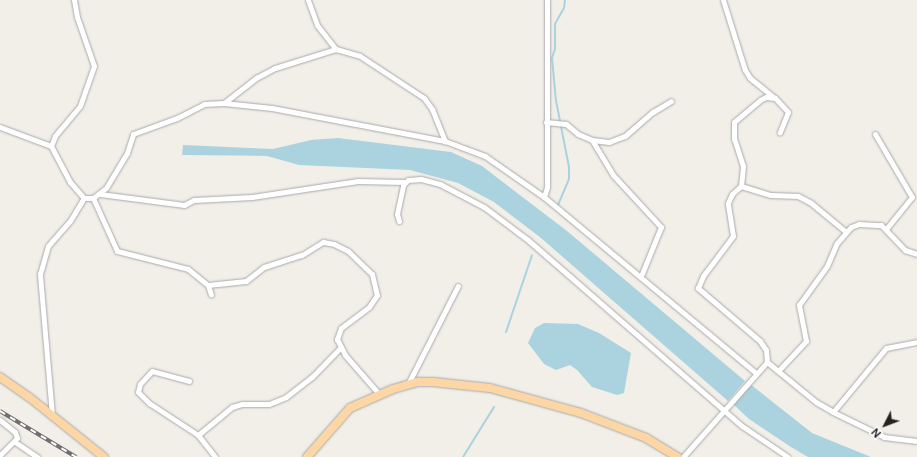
<!DOCTYPE html>
<style>
body{margin:0}
#map{position:relative;width:917px;height:457px;overflow:hidden;background:#f2efe9;font-family:"DM Sans",sans-serif}
div>[style]{position:absolute}
.water>*{inset:0;background:#aad3df}
.stream>*{height:2px;margin:-1px;padding:0 1px;transform-origin:1px;border-radius:1px;background:#aad3df}
.roads{filter:drop-shadow(0 0 1px #a9a9a9) drop-shadow(0 0 1px #a9a9a9)}
.minor>*{height:5px;margin:-2.5px;padding:0 2.5px;transform-origin:2.5px;border-radius:2.5px;background:#fff}
.primary>*{height:8px;margin:-4px;padding:0 4px;transform-origin:4px;border-radius:4px;background:#fcd6a4}
.rail>*{height:3.5px;margin-top:-1.75px;transform-origin:0;background:repeating-linear-gradient(90deg,#fff 0 6px,#707070 0 12px);box-sizing:border-box;border-block:1px solid #707070}
span{translate:-50% -50%;white-space:nowrap;text-align:center;line-height:1.15;-webkit-text-stroke:3px #fff;paint-order:stroke}
.north{position:absolute;left:865px;top:405px;width:40px;height:40px;-webkit-text-stroke:3px #fff;paint-order:stroke;rotate:228deg;font-size:11px;font-weight:700;line-height:16px;text-align:center;color:#222}
.north::after{content:'';display:block;margin:auto;width:14px;height:18px;background:#222;clip-path:polygon(50% 0,100% 100%,50% 72%,0 100%)}
</style>
<div id="map">
<div class="water">
<i style="clip-path:polygon(338px 138px,451px 152px,482px 166px,567px 231px,745px 381px,728px 401px,541px 238px,494px 202px,458px 183px,410px 170px,299px 165px,267px 156px,182px 155px,183px 145px,273px 149px,311px 140px)"></i>
<i style="clip-path:polygon(544px 323px,578px 324px,599px 333px,631px 353px,624px 393px,617px 395px,592px 387px,577px 370px,570px 365px,556px 370px,544px 364px,528px 343px,535px 328px)"></i>
<i style="clip-path:polygon(750px 384px,812px 433px,871px 457px,808px 457px,791px 447px,749px 419px,733px 404px)"></i>
</div>
<div class="stream">
<i style="left:558px;top:205px;width:28px;rotate:-67deg"></i>
<i style="left:569px;top:179px;width:12px;rotate:-90deg"></i>
<i style="left:569px;top:167px;width:67px;rotate:-101.1deg"></i>
<i style="left:556px;top:101px;width:43px;rotate:-95.3deg"></i>
<i style="left:552px;top:58px;width:9px;rotate:-72deg"></i>
<i style="left:555px;top:49px;width:25px;rotate:-90deg"></i>
<i style="left:555px;top:24px;width:18px;rotate:-61deg"></i>
<i style="left:564px;top:8px;width:8px;rotate:-83deg"></i>
<i style="left:506px;top:332px;width:81px;rotate:-71.3deg"></i>
<i style="left:463px;top:457px;width:59px;rotate:-58.2deg"></i>
</div>
<div class="roads">
<div class="minor">
<i style="left:74px;top:0;width:17px;rotate:80deg"></i>
<i style="left:77px;top:17px;width:52px;rotate:70.9deg"></i>
<i style="left:94px;top:66px;width:42px;rotate:109.3deg"></i>
<i style="left:80px;top:106px;width:39px;rotate:130deg"></i>
<i style="left:55px;top:136px;width:11px;rotate:112deg"></i>
<i style="left:51px;top:146px;width:41px;rotate:62.2deg"></i>
<i style="left:70px;top:182px;width:21px;rotate:49deg"></i>
<i style="left:84px;top:198px;width:9px"></i>
<i style="left:93px;top:198px;width:16px;rotate:-38deg"></i>
<i style="left:106px;top:188px;width:41px;rotate:-59deg"></i>
<i style="left:127px;top:153px;width:20px;rotate:-72deg"></i>
<i style="left:133px;top:134px;width:47px;rotate:-20deg"></i>
<i style="left:177px;top:118px;width:30px;rotate:-27deg"></i>
<i style="left:204px;top:104px;width:20px;rotate:-3deg"></i>
<i style="left:224px;top:103px;width:48px;rotate:5.9deg"></i>
<i style="left:272px;top:108px;width:176px;rotate:10.8deg"></i>
<i style="left:445px;top:141px;width:43px;rotate:20.6deg"></i>
<i style="left:485px;top:156px;width:72px;rotate:34.8deg"></i>
<i style="left:544px;top:197px;width:276px;rotate:39.7deg"></i>
<i style="left:308px;top:0;width:27px;rotate:70deg"></i>
<i style="left:317px;top:25px;width:31px;rotate:52deg"></i>
<i style="left:336px;top:49px;width:25px;rotate:16deg"></i>
<i style="left:360px;top:56px;width:77px;rotate:33.3deg"></i>
<i style="left:424px;top:98px;width:14px;rotate:54deg"></i>
<i style="left:432px;top:109px;width:35px;rotate:68deg"></i>
<i style="left:723px;top:0;width:73px;rotate:72.6deg"></i>
<i style="left:745px;top:70px;width:9px;rotate:58deg"></i>
<i style="left:750px;top:78px;width:32px;rotate:39deg"></i>
<i style="left:224px;top:103px;width:41px;rotate:-38deg"></i>
<i style="left:256px;top:78px;width:21px;rotate:-28deg"></i>
<i style="left:275px;top:68px;width:64px;rotate:-17.3deg"></i>
<i style="left:546px;top:122px;width:20px;rotate:6deg"></i>
<i style="left:566px;top:124px;width:16px;rotate:40deg"></i>
<i style="left:578px;top:134px;width:15px;rotate:23deg"></i>
<i style="left:592px;top:140px;width:17px;rotate:7deg"></i>
<i style="left:609px;top:142px;width:17px;rotate:-21deg"></i>
<i style="left:625px;top:136px;width:37px;rotate:-41deg"></i>
<i style="left:653px;top:112px;width:21px;rotate:-31deg"></i>
<i style="left:0;top:127px;width:54px;rotate:20.4deg"></i>
<i style="left:875px;top:134px;width:73px;rotate:59.6deg"></i>
<i style="left:912px;top:197px;width:41px;rotate:129.1deg"></i>
<i style="left:592px;top:140px;width:41px;rotate:59deg"></i>
<i style="left:613px;top:175px;width:71px;rotate:47.3deg"></i>
<i style="left:661px;top:227px;width:53px;rotate:112.2deg"></i>
<i style="left:741px;top:186px;width:20px;rotate:-84deg"></i>
<i style="left:743px;top:166px;width:28px;rotate:-108deg"></i>
<i style="left:734px;top:139px;width:17px;rotate:-90deg"></i>
<i style="left:734px;top:122px;width:34px;rotate:-40deg"></i>
<i style="left:760px;top:100px;width:7px;rotate:-27deg"></i>
<i style="left:766px;top:97px;width:9px;rotate:6deg"></i>
<i style="left:775px;top:98px;width:19px;rotate:47deg"></i>
<i style="left:788px;top:112px;width:22px;rotate:112deg"></i>
<i style="left:100px;top:194px;width:85px;rotate:7.5deg"></i>
<i style="left:184px;top:205px;width:11px;rotate:-27deg"></i>
<i style="left:194px;top:200px;width:58px;rotate:-3deg"></i>
<i style="left:252px;top:197px;width:107px;rotate:-8.6deg"></i>
<i style="left:358px;top:181px;width:46px;rotate:1.2deg"></i>
<i style="left:544px;top:197px;width:10px;rotate:-73deg"></i>
<i style="left:547px;top:187px;width:187px;rotate:-90deg"></i>
<i style="left:93px;top:198px;width:58px;rotate:65.6deg"></i>
<i style="left:117px;top:251px;width:73px;rotate:14.2deg"></i>
<i style="left:188px;top:269px;width:26px;rotate:39deg"></i>
<i style="left:208px;top:285px;width:10px;rotate:73deg"></i>
<i style="left:399px;top:221px;width:7px;rotate:-106deg"></i>
<i style="left:397px;top:214px;width:30px;rotate:-78deg"></i>
<i style="left:403px;top:185px;width:7px;rotate:-45deg"></i>
<i style="left:408px;top:180px;width:13px;rotate:-4deg"></i>
<i style="left:421px;top:179px;width:20px;rotate:15deg"></i>
<i style="left:440px;top:184px;width:50px;rotate:27.6deg"></i>
<i style="left:484px;top:207px;width:55px;rotate:36.9deg"></i>
<i style="left:528px;top:240px;width:284px;rotate:41deg"></i>
<i style="left:742px;top:426px;width:55px;rotate:34deg"></i>
<i style="left:208px;top:285px;width:38px;rotate:-6deg"></i>
<i style="left:246px;top:281px;width:23px;rotate:-38deg"></i>
<i style="left:264px;top:267px;width:40px;rotate:-18deg"></i>
<i style="left:302px;top:255px;width:25px;rotate:-32deg"></i>
<i style="left:323px;top:242px;width:11px;rotate:10deg"></i>
<i style="left:334px;top:244px;width:16px;rotate:27deg"></i>
<i style="left:348px;top:251px;width:33px;rotate:44deg"></i>
<i style="left:372px;top:274px;width:22px;rotate:77deg"></i>
<i style="left:377px;top:295px;width:14px;rotate:124deg"></i>
<i style="left:369px;top:307px;width:35px;rotate:143deg"></i>
<i style="left:341px;top:328px;width:12px;rotate:110deg"></i>
<i style="left:337px;top:339px;width:18px;rotate:63deg"></i>
<i style="left:345px;top:355px;width:52px;rotate:48.9deg"></i>
<i style="left:767px;top:362px;width:12px;rotate:-95deg"></i>
<i style="left:766px;top:350px;width:11px;rotate:-124deg"></i>
<i style="left:760px;top:341px;width:82px;rotate:-139.5deg"></i>
<i style="left:698px;top:288px;width:13px;rotate:-67deg"></i>
<i style="left:703px;top:276px;width:50px;rotate:-53.1deg"></i>
<i style="left:733px;top:236px;width:33px;rotate:-99deg"></i>
<i style="left:728px;top:203px;width:10px;rotate:-66deg"></i>
<i style="left:732px;top:194px;width:12px;rotate:-42deg"></i>
<i style="left:741px;top:186px;width:31px;rotate:17deg"></i>
<i style="left:771px;top:195px;width:27px;rotate:2deg"></i>
<i style="left:798px;top:196px;width:15px;rotate:28deg"></i>
<i style="left:811px;top:203px;width:45px;rotate:39.6deg"></i>
<i style="left:779px;top:370px;width:40px;rotate:-47deg"></i>
<i style="left:806px;top:341px;width:37px;rotate:-101deg"></i>
<i style="left:799px;top:305px;width:48px;rotate:-54.3deg"></i>
<i style="left:827px;top:266px;width:25px;rotate:-67deg"></i>
<i style="left:837px;top:243px;width:21px;rotate:-49deg"></i>
<i style="left:851px;top:227px;width:9px;rotate:-21deg"></i>
<i style="left:859px;top:224px;width:22px;rotate:3deg"></i>
<i style="left:881px;top:225px;width:35px;rotate:46deg"></i>
<i style="left:905px;top:250px;width:13px;rotate:18deg"></i>
<i style="left:189px;top:381px;width:38px;rotate:-165deg"></i>
<i style="left:152px;top:371px;width:18px;rotate:133deg"></i>
<i style="left:140px;top:384px;width:8px;rotate:104deg"></i>
<i style="left:138px;top:392px;width:16px;rotate:45deg"></i>
<i style="left:149px;top:403px;width:59px;rotate:33.1deg"></i>
<i style="left:198px;top:435px;width:28px;rotate:52deg"></i>
<i style="left:408px;top:384px;width:110px;rotate:-63deg"></i>
<i style="left:833px;top:412px;width:83px;rotate:-50.4deg"></i>
<i style="left:886px;top:348px;width:32px;rotate:-11deg"></i>
<i style="left:52px;top:415px;width:142px;rotate:-94.9deg"></i>
<i style="left:40px;top:274px;width:29px;rotate:-74deg"></i>
<i style="left:48px;top:246px;width:33px;rotate:-49deg"></i>
<i style="left:70px;top:221px;width:27px;rotate:-59deg"></i>
<i style="left:0;top:420px;width:19px;rotate:39deg"></i>
<i style="left:15px;top:432px;width:6px;rotate:72deg"></i>
<i style="left:17px;top:438px;width:24px;rotate:135deg"></i>
<i style="left:198px;top:435px;width:44px;rotate:-39.5deg"></i>
<i style="left:232px;top:407px;width:10px;rotate:-17deg"></i>
<i style="left:242px;top:404px;width:27px"></i>
<i style="left:269px;top:404px;width:18px;rotate:-22deg"></i>
<i style="left:286px;top:397px;width:33px;rotate:-38deg"></i>
<i style="left:312px;top:377px;width:40px;rotate:-46deg"></i>
<i style="left:15px;top:442px;width:27px;rotate:34deg"></i>
<i style="left:683px;top:457px;width:127px;rotate:-48.5deg"></i>
<i style="left:767px;top:362px;width:63px;rotate:39.2deg"></i>
<i style="left:816px;top:402px;width:20px;rotate:30deg"></i>
<i style="left:833px;top:412px;width:57px;rotate:26.1deg"></i>
<i style="left:884px;top:437px;width:33px;rotate:7deg"></i>
</div>
<div class="primary">
<i style="left:0;top:377px;width:35px;rotate:35deg"></i>
<i style="left:29px;top:397px;width:96px;rotate:38.7deg"></i>
<i style="left:307px;top:457px;width:65px;rotate:-48.7deg"></i>
<i style="left:350px;top:408px;width:47px;rotate:-23.8deg"></i>
<i style="left:393px;top:389px;width:26px;rotate:-16deg"></i>
<i style="left:418px;top:382px;width:15px"></i>
<i style="left:433px;top:382px;width:57px;rotate:6deg"></i>
<i style="left:490px;top:388px;width:94px;rotate:15.4deg"></i>
<i style="left:581px;top:413px;width:70px;rotate:21deg"></i>
<i style="left:646px;top:438px;width:37px;rotate:31deg"></i>
</div>
</div>
<div class="rail">
<i style="left:0;top:411px;width:89px;rotate:31.2deg"></i>
</div>
<div class="north">N</div>
</div>
